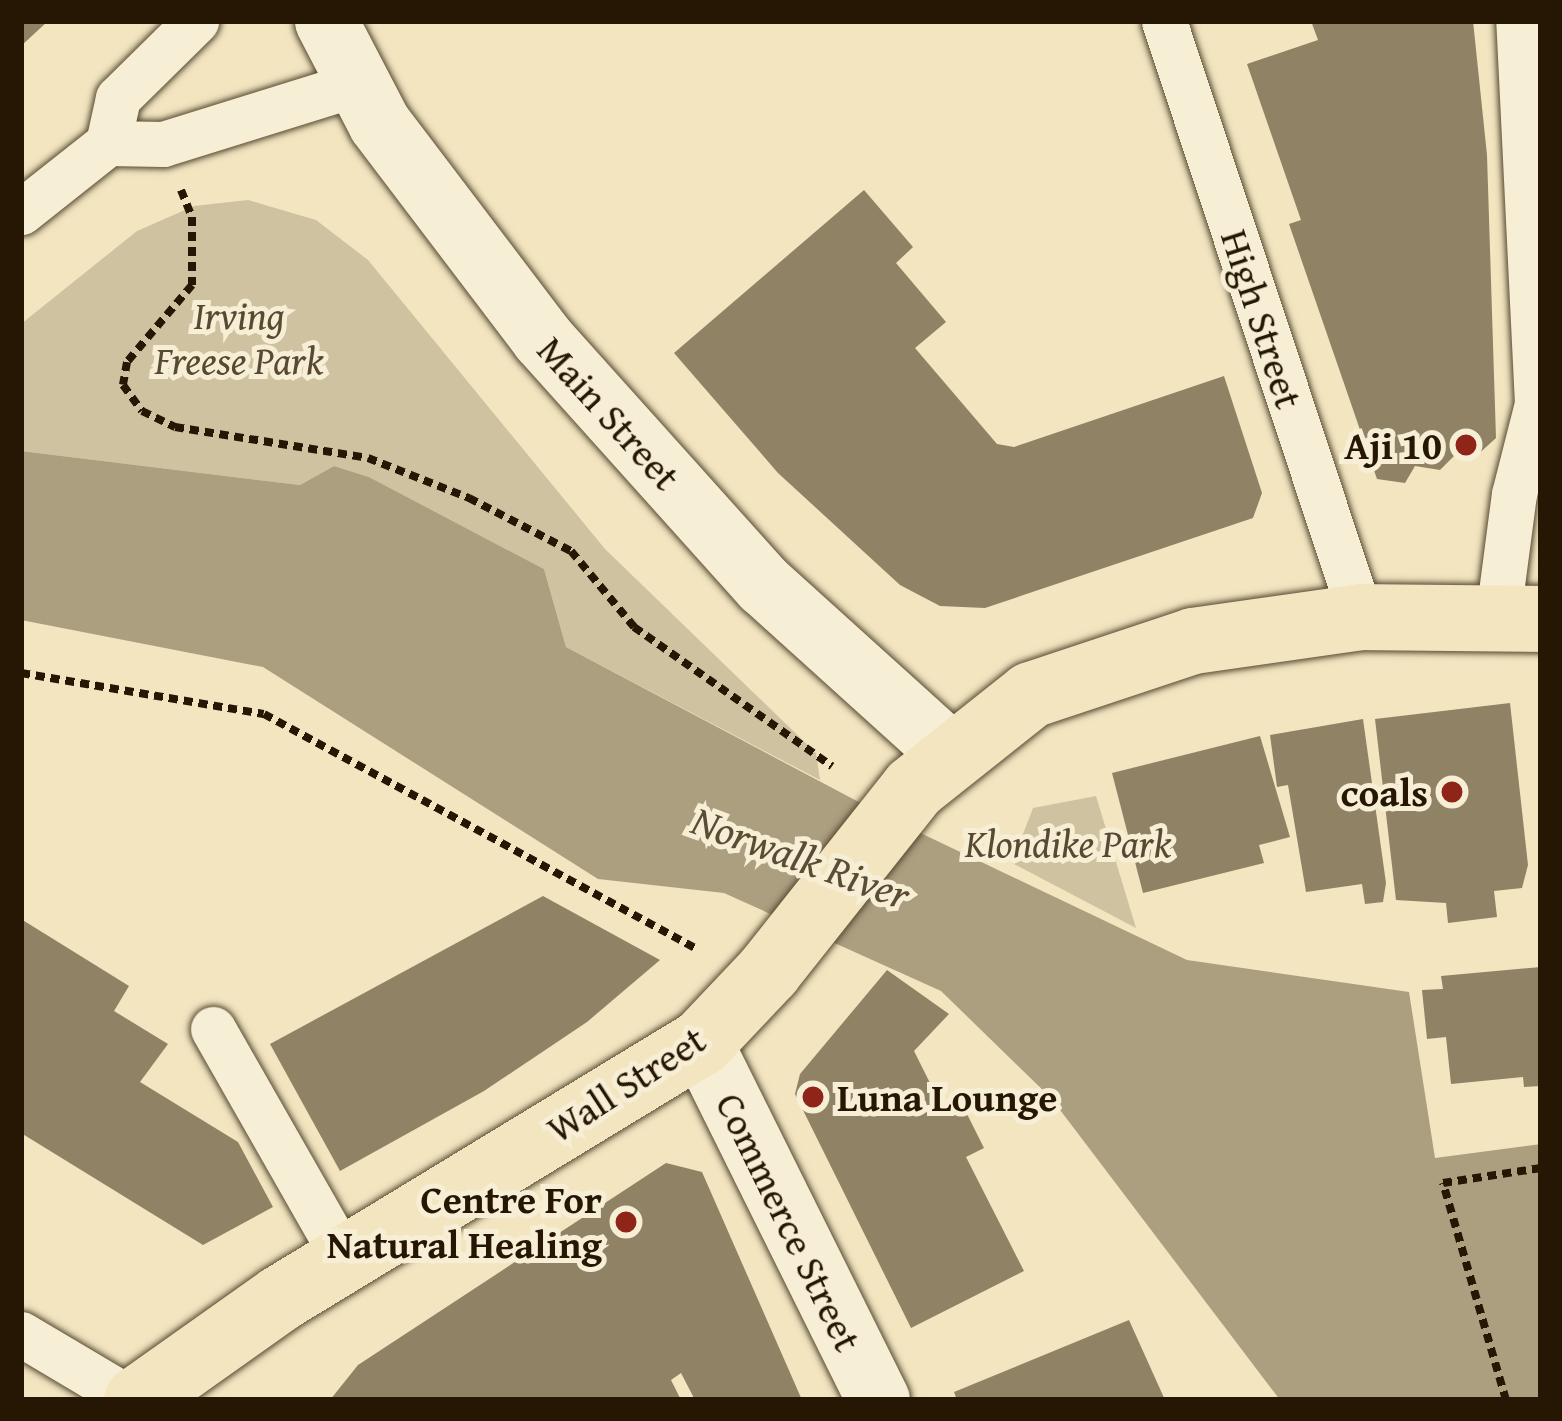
<!DOCTYPE html>
<style>
body{margin:0}
#map{position:relative;width:1562px;height:1421px;overflow:hidden;background:#f2e5c0;font-family:"Gentium Book Plus",serif}
div>[style]{position:absolute}
.green>*{inset:0;background:#cfc2a0}
.water>*{inset:0;background:#ac9f80}
.building>*{inset:0;background:#908265}
.path>*{height:8px;margin-top:-4px;transform-origin:0;background:repeating-linear-gradient(90deg,#251703 0 9px,transparent 0 15px)}
.roads{filter:drop-shadow(0 0 3px #584a32) drop-shadow(0 0 3px #584a32)}
.minor>*{height:45px;margin:-22.5px;padding:0 22.5px;transform-origin:22.5px;border-radius:22.5px;background:#f7eed6}
.secondary>*{height:63px;margin:-31.5px;padding:0 31.5px;transform-origin:31.5px;border-radius:31.5px;background:#f7eed6}
.primary>*{height:66px;margin:-33px;padding:0 33px;transform-origin:33px;border-radius:33px;background:#f2e5c0}
.dots>*{width:33px;height:33px;translate:-50% -50%;box-sizing:border-box;border:6px solid #f7eed6;border-radius:50%}
span{translate:-50% -50%;white-space:nowrap;text-align:center;line-height:1.15;-webkit-text-stroke:10px #f7eed6;paint-order:stroke}
.park-label{font-size:39px;color:#584a32;font-style:italic}
.street-label{font-size:39px;color:#251703}
.poi-label{font-size:39px;color:#251703;font-weight:700}
.right{translate:-100% -50%;text-align:right}
.left{translate:0 -50%;text-align:left}
.water-label{font-size:42px;color:#5b4d35;font-style:italic}
.frame{position:absolute;inset:0;border:24px solid #251703;pointer-events:none}
</style>
<div id="map">
<div class="green">
<i style="clip-path:polygon(248px 200px,316px 220px,368px 260px,605px 549px,816px 753px,820px 780px,566px 647px,544px 569px,369px 477px,334px 466px,300px 485px,21px 451px,21px 324px,137px 231px,194px 206px)"></i>
<i style="clip-path:polygon(1096px 796px,1136px 928px,1012px 863px,1033px 808px)"></i>
</div>
<div class="water">
<i style="clip-path:polygon(21px 451px,300px 485px,334px 466px,369px 477px,544px 569px,566px 647px,889px 818px,1187px 960px,1409px 992px,1435px 1158px,1541px 1144px,1541px 1400px,1280px 1400px,1051px 1098px,941px 991px,724px 893px,598px 879px,263px 667px,21px 620px)"></i>
</div>
<div class="building">
<i style="clip-path:polygon(21px 21px,48px 21px,21px 46px)"></i>
<i style="clip-path:polygon(1311px 21px,1473px 21px,1487px 155px,1496px 438px,1474px 458px,1459px 451px,1440px 470px,1415px 466px,1405px 483px,1377px 479px,1289px 224px,1301px 220px,1247px 64px,1318px 40px)"></i>
<i style="clip-path:polygon(864px 190px,913px 247px,896px 263px,946px 322px,915px 348px,997px 444px,1014px 447px,1224px 376px,1262px 493px,1253px 518px,985px 608px,940px 606px,900px 585px,778px 473px,674px 353px)"></i>
<i style="clip-path:polygon(1510px 703px,1528px 865px,1522px 888px,1494px 891px,1497px 917px,1448px 923px,1446px 903px,1396px 900px,1375px 719px)"></i>
<i style="clip-path:polygon(1363px 719px,1386px 883px,1383px 902px,1365px 904px,1362px 884px,1306px 892px,1288px 785px,1277px 787px,1270px 735px)"></i>
<i style="clip-path:polygon(1260px 736px,1290px 837px,1259px 845px,1264px 863px,1143px 893px,1112px 773px)"></i>
<i style="clip-path:polygon(543px 896px,660px 960px,587px 1022px,484px 1091px,340px 1171px,270px 1044px)"></i>
<i style="clip-path:polygon(21px 919px,129px 986px,114px 1011px,168px 1044px,140px 1082px,238px 1142px,273px 1207px,203px 1245px,21px 1133px)"></i>
<i style="clip-path:polygon(1541px 967px,1541px 1086px,1524px 1087px,1523px 1077px,1451px 1084px,1446px 1037px,1427px 1039px,1422px 990px,1443px 989px,1441px 976px)"></i>
<i style="clip-path:polygon(887px 970px,949px 1014px,914px 1051px,946px 1115px,963px 1106px,984px 1148px,966px 1157px,1024px 1271px,911px 1328px,795px 1094px,800px 1074px)"></i>
<i style="clip-path:polygon(666px 1163px,702px 1172px,802px 1400px,695px 1400px,681px 1373px,671px 1380px,681px 1400px,330px 1400px,358px 1365px)"></i>
<i style="clip-path:polygon(1129px 1320px,1165px 1400px,957px 1400px,954px 1392px)"></i>
</div>
<div class="path">
<i style="left:181px;top:190px;width:29px;rotate:68deg"></i>
<i style="left:192px;top:217px;width:68px;rotate:90deg"></i>
<i style="left:192px;top:285px;width:101px;rotate:130.2deg"></i>
<i style="left:127px;top:362px;width:23px;rotate:100deg"></i>
<i style="left:123px;top:385px;width:32px;rotate:54deg"></i>
<i style="left:142px;top:411px;width:37px;rotate:26deg"></i>
<i style="left:175px;top:427px;width:195px;rotate:9.1deg"></i>
<i style="left:368px;top:458px;width:109px;rotate:21.6deg"></i>
<i style="left:469px;top:498px;width:115px;rotate:27.5deg"></i>
<i style="left:571px;top:551px;width:99px;rotate:50.3deg"></i>
<i style="left:634px;top:627px;width:242px;rotate:35.1deg"></i>
<i style="left:21px;top:673px;width:246px;rotate:9.6deg"></i>
<i style="left:264px;top:714px;width:493px;rotate:28.5deg"></i>
<i style="left:1506px;top:1400px;width:226px;rotate:-106.2deg"></i>
<i style="left:1443px;top:1183px;width:99px;rotate:-8.7deg"></i>
</div>
<div class="roads">
<div class="minor">
<i style="left:1164px;top:21px;width:628px;rotate:71.71deg"></i>
<i style="left:108px;top:143px;width:55px;rotate:1deg"></i>
<i style="left:163px;top:144px;width:202px;rotate:-17.3deg"></i>
<i style="left:21px;top:212px;width:111px;rotate:-38.4deg"></i>
<i style="left:108px;top:143px;width:46px;rotate:-77.5deg"></i>
<i style="left:118px;top:98px;width:110px;rotate:-44.6deg"></i>
<i style="left:1498px;top:615px;width:122px;rotate:-82.5deg"></i>
<i style="left:1514px;top:494px;width:93px;rotate:-75.7deg"></i>
<i style="left:1537px;top:404px;width:383px;rotate:-92.8deg"></i>
<i style="left:213px;top:1029px;width:265px;rotate:60.3deg"></i>
<i style="left:21px;top:1334px;width:129px;rotate:30.7deg"></i>
</div>
<div class="secondary">
<i style="left:326px;top:21px;width:115px;rotate:62.5deg"></i>
<i style="left:379px;top:123px;width:270px;rotate:52.8deg"></i>
<i style="left:542px;top:338px;width:332px;rotate:48.1deg"></i>
<i style="left:764px;top:585px;width:255px;rotate:42.1deg"></i>
<i style="left:701px;top:1043px;width:398px;rotate:63.6deg"></i>
</div>
<div class="primary">
<i style="left:137px;top:1400px;width:176px;rotate:-35.3deg"></i>
<i style="left:281px;top:1298px;width:491px;rotate:-31.3deg"></i>
<i style="left:701px;top:1043px;width:99px;rotate:-46.6deg"></i>
<i style="left:769px;top:971px;width:233px;rotate:-51.6deg"></i>
<i style="left:914px;top:788px;width:149px;rotate:-38.5deg"></i>
<i style="left:1031px;top:695px;width:171px;rotate:-18.4deg"></i>
<i style="left:1193px;top:641px;width:170px;rotate:-8.1deg"></i>
<i style="left:1361px;top:617px;width:180px;rotate:0.6deg"></i>
</div>
</div>
<div class="dots">
<i style="left:1466px;top:445px;background:#8f2418"></i>
<i style="left:1452px;top:792px;background:#8f2418"></i>
<i style="left:813px;top:1097px;background:#8f2418"></i>
<i style="left:626px;top:1222px;background:#8f2418"></i>
</div>
<div class="park-label">
<span style="left:239px;top:338px">Irving<br>Freese Park</span>
<span style="left:1068px;top:843px">Klondike Park</span>
</div>
<div class="street-label">
<span style="left:1262px;top:319px;rotate:72deg">High Street</span>
<span style="left:609px;top:413px;rotate:48deg">Main Street</span>
<span style="left:626px;top:1084px;rotate:-33deg">Wall Street</span>
<span style="left:789px;top:1222px;rotate:64deg">Commerce Street</span>
</div>
<div class="poi-label">
<span class="right" style="left:1442px;top:445px">Aji 10</span>
<span class="right" style="left:1428px;top:792px">coals</span>
<span class="left" style="left:837px;top:1097px">Luna Lounge</span>
<span class="right" style="left:602px;top:1222px">Centre For<br>Natural Healing</span>
</div>
<div class="water-label">
<span style="left:801px;top:857px;rotate:20deg">Norwalk River</span>
</div>
<div class="frame"></div>
</div>
